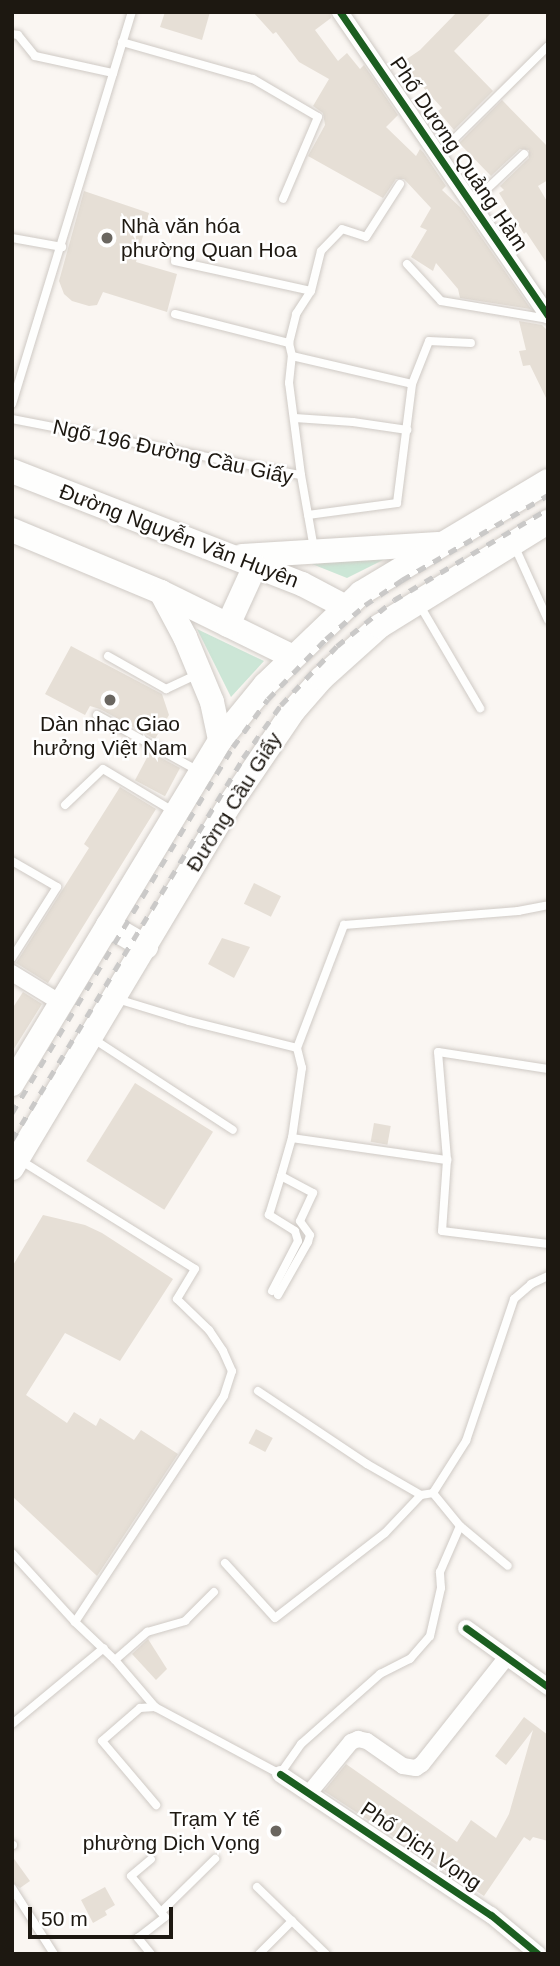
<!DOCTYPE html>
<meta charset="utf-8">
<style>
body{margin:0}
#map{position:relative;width:560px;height:1966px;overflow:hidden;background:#faf6f2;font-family:Helvetica,sans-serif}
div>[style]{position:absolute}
.green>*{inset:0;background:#cce6d6}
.building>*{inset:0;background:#e6dfd6;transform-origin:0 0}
.roads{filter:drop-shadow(0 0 2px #cfcac5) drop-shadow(0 0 2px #cfcac5)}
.service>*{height:8px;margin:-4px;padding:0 4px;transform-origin:4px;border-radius:4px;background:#fefefd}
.minor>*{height:16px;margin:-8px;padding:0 8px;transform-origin:8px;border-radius:8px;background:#fefefd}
.primary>*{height:24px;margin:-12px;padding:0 12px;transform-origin:12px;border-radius:12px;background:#fefefd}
.rail>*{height:5px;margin-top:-2.5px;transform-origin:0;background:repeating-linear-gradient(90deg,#cac9c8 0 9px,transparent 0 18px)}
.cycleway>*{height:7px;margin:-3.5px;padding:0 3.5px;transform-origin:3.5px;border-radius:3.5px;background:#1b5e20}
.dots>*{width:19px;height:19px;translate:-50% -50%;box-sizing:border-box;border:4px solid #fff;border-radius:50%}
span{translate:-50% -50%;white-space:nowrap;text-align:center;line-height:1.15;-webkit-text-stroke:5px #fff;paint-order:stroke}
.street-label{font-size:21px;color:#1d1811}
.poi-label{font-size:21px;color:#1d1811}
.left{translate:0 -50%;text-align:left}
.right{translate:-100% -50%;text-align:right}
.frame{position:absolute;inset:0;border:14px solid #1d1811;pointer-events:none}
.scale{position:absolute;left:28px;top:1907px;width:145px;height:32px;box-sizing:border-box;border:4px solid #1d1811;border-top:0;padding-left:9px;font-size:21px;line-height:24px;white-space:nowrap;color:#1d1811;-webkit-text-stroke:5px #fff;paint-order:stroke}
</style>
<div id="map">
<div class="green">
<i style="clip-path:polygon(387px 558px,347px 578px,312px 564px)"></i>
<i style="clip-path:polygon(197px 629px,264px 661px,231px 697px)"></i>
</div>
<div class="building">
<i style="clip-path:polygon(165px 12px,210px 12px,202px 40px,160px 27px)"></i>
<i style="clip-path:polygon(253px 12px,330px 12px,331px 18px,315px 30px,338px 61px,347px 53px,360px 69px,364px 65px,398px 115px,386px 127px,416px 156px,420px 149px,423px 152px,446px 186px,442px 190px,462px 209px,531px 309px,460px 298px,458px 289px,436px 263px,433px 271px,411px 257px,427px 230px,420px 227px,431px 208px,404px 179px,396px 179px,383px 198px,308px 156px,325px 125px,323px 113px,313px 106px,329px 79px,299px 62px,276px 32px,273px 34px)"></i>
<i style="clip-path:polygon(457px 12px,492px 12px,454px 51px,493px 91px,454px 130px,438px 111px,442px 108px,401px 63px,420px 50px)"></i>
<i style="clip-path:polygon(502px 100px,548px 147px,548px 180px,538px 186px,548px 203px,548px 265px,526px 232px,524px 234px,499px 193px,504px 190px,500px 186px,529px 158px,529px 150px,520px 149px,491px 176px,459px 143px)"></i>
<i style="clip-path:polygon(84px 191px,149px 213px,136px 262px,177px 274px,167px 312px,103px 292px,97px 305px,89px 306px,72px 301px,64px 294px,59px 281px)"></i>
<i style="clip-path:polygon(519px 321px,542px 325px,548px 331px,548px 402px,530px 365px,523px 366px,519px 351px,526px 350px)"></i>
<i style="clip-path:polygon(71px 646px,162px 694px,169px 715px,155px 739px,100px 709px,90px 706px,85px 715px,45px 694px)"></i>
<i style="left:150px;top:752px;width:34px;height:32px;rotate:28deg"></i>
<i style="clip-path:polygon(120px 787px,156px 809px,48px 983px,16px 963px,89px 848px,84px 844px)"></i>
<i style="left:254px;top:883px;width:30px;height:23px;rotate:26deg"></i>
<i style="clip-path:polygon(222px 938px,250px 947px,234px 978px,208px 964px)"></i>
<i style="clip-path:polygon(23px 992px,42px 1004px,12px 1052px,12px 1009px)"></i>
<i style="left:135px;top:1083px;width:92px;height:92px;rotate:32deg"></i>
<i style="left:374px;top:1123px;width:17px;height:19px;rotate:10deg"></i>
<i style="clip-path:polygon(43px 1215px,85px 1225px,102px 1233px,173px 1279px,120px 1361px,65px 1333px,26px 1395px,67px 1423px,74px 1412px,96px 1426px,100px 1418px,134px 1440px,141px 1430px,178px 1454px,97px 1576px,12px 1496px,12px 1267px)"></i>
<i style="left:256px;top:1429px;width:19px;height:16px;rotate:28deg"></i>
<i style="clip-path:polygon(148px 1639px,167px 1669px,156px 1680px,132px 1654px)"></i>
<i style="clip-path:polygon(524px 1717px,548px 1735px,548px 1841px,533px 1837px,530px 1841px,524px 1837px,484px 1896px,324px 1791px,346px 1764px,457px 1842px,471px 1820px,496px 1838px,509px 1814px,533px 1730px,506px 1765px,495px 1756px)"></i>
<i style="clip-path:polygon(12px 1856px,30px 1881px,20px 1888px,12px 1882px)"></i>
<i style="clip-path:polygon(105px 1887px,115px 1905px,105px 1911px,107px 1915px,93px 1923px,81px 1900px)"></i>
</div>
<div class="roads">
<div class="service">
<i style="left:12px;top:34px;width:6px;rotate:9deg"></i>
<i style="left:18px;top:35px;width:27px;rotate:51deg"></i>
<i style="left:35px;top:56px;width:80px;rotate:12.3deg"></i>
<i style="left:122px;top:42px;width:136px;rotate:15.8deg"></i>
<i style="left:253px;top:79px;width:75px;rotate:30.3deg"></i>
<i style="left:318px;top:117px;width:89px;rotate:113.1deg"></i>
<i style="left:439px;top:154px;width:153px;rotate:-44.7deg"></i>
<i style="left:471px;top:204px;width:73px;rotate:-43.3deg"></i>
<i style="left:12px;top:238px;width:51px;rotate:10.2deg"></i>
<i style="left:175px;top:261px;width:139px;rotate:12.4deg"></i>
<i style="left:407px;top:264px;width:50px;rotate:47.4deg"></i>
<i style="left:441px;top:301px;width:109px;rotate:9.5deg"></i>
<i style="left:175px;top:314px;width:118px;rotate:14.3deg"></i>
<i style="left:292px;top:356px;width:123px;rotate:13.1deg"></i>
<i style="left:412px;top:384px;width:46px;rotate:-68.4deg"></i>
<i style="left:429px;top:341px;width:42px;rotate:2.7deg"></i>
<i style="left:12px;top:404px;width:410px;rotate:-73deg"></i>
<i style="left:295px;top:418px;width:58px;rotate:3.9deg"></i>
<i style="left:353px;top:422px;width:55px;rotate:8.4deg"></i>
<i style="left:12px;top:419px;width:294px;rotate:11deg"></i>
<i style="left:301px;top:475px;width:75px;rotate:80deg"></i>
<i style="left:301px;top:475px;width:93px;rotate:-97.4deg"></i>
<i style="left:289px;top:383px;width:27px;rotate:-84deg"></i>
<i style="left:292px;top:356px;width:13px;rotate:-103deg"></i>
<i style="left:289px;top:343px;width:30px;rotate:-76deg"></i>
<i style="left:296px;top:314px;width:27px;rotate:-57deg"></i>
<i style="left:311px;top:291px;width:41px;rotate:-76deg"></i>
<i style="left:321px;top:251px;width:30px;rotate:-46deg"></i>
<i style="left:342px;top:229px;width:25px;rotate:18deg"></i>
<i style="left:366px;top:237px;width:63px;rotate:-57.3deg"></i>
<i style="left:308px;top:515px;width:90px;rotate:-7.7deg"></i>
<i style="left:397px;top:503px;width:120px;rotate:-82.8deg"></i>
<i style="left:514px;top:545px;width:82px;rotate:65.6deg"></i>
<i style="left:419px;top:604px;width:121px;rotate:59.6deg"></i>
<i style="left:108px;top:656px;width:67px;rotate:29.6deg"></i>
<i style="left:166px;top:689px;width:35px;rotate:-25deg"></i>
<i style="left:97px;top:715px;width:116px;rotate:28.8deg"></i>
<i style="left:65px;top:805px;width:52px;rotate:-43.5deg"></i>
<i style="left:103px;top:769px;width:82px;rotate:31deg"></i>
<i style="left:12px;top:861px;width:52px;rotate:30deg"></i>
<i style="left:57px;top:887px;width:84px;rotate:122.4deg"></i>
<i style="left:117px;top:999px;width:75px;rotate:17deg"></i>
<i style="left:189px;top:1021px;width:111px;rotate:14deg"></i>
<i style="left:92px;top:1038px;width:168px;rotate:33.1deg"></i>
<i style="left:297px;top:1048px;width:132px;rotate:-69.1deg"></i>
<i style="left:344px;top:925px;width:175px;rotate:-4.6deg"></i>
<i style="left:518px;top:911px;width:31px;rotate:-11deg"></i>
<i style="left:548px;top:1069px;width:111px;rotate:-171.2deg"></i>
<i style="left:438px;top:1052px;width:108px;rotate:85.2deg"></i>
<i style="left:447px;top:1160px;width:71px;rotate:94deg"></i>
<i style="left:442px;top:1231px;width:107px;rotate:7deg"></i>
<i style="left:292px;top:1138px;width:157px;rotate:8.1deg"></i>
<i style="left:20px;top:1160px;width:206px;rotate:31.9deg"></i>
<i style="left:195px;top:1269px;width:35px;rotate:121deg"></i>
<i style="left:177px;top:1299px;width:45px;rotate:44.1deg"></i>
<i style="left:209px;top:1330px;width:25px;rotate:56deg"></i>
<i style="left:223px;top:1351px;width:22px;rotate:66deg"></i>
<i style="left:232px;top:1371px;width:26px;rotate:108deg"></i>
<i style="left:224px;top:1396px;width:271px;rotate:123.4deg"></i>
<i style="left:272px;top:1291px;width:56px;rotate:-62.5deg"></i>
<i style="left:298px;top:1241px;width:10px;rotate:-107deg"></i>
<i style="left:295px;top:1231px;width:31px;rotate:-148deg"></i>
<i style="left:269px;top:1215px;width:41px;rotate:-72.9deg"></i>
<i style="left:278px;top:1295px;width:61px;rotate:-60.5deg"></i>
<i style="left:308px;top:1242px;width:7px;rotate:-74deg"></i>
<i style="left:310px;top:1235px;width:17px;rotate:-126deg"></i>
<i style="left:300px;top:1221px;width:31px;rotate:-65deg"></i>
<i style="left:313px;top:1193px;width:36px;rotate:-152deg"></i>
<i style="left:281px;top:1176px;width:40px;rotate:-74deg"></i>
<i style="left:292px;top:1138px;width:71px;rotate:-81.9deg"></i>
<i style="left:302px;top:1068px;width:21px;rotate:-104deg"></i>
<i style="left:258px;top:1391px;width:131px;rotate:33.8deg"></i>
<i style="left:367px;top:1464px;width:62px;rotate:29.9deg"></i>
<i style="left:460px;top:1526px;width:62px;rotate:39.8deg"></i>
<i style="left:12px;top:1553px;width:93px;rotate:47.6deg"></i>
<i style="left:75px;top:1622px;width:55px;rotate:43.5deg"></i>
<i style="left:115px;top:1660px;width:62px;rotate:49.6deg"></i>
<i style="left:155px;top:1707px;width:142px;rotate:28.2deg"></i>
<i style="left:280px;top:1774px;width:37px;rotate:-55deg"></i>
<i style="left:301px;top:1744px;width:106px;rotate:-41.5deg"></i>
<i style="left:380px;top:1674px;width:34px;rotate:-27deg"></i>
<i style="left:410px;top:1659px;width:30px;rotate:-49deg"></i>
<i style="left:430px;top:1636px;width:49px;rotate:-77.1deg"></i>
<i style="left:441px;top:1588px;width:16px;rotate:-94deg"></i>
<i style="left:440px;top:1572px;width:50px;rotate:-66.5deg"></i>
<i style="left:460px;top:1526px;width:43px;rotate:-129.3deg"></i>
<i style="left:433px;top:1493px;width:62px;rotate:-57.6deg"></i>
<i style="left:466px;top:1441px;width:150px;rotate:-71.3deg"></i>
<i style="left:514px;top:1299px;width:23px;rotate:-41deg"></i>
<i style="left:531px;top:1284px;width:19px;rotate:-25deg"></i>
<i style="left:225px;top:1563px;width:74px;rotate:47.7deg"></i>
<i style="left:275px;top:1618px;width:139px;rotate:-37.7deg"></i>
<i style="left:385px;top:1533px;width:52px;rotate:-46.5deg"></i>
<i style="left:421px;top:1495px;width:12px;rotate:-9deg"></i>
<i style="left:115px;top:1660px;width:43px;rotate:-41.2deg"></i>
<i style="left:147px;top:1632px;width:40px;rotate:-16deg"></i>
<i style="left:185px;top:1621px;width:41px;rotate:-45deg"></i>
<i style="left:155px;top:1707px;width:15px;rotate:176deg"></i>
<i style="left:140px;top:1708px;width:50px;rotate:139deg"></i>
<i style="left:102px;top:1741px;width:84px;rotate:49.8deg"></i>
<i style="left:12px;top:1724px;width:119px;rotate:-39.6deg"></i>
<i style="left:12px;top:1845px;width:1px"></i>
<i style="left:257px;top:1887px;width:96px;rotate:44.2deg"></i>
<i style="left:12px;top:1888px;width:78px;rotate:57.5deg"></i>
<i style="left:161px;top:1912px;width:76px;rotate:-44.5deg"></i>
<i style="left:151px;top:1954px;width:21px;rotate:-129deg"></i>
<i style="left:138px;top:1938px;width:34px;rotate:-38deg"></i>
<i style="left:165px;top:1917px;width:53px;rotate:-129.7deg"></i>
<i style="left:131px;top:1876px;width:26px;rotate:-40deg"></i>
<i style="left:259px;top:1954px;width:47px;rotate:-45deg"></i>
</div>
<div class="minor">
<i style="left:340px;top:12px;width:368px;rotate:55.6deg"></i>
<i style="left:12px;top:973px;width:57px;rotate:31.5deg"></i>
<i style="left:466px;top:1628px;width:101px;rotate:35.7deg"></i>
<i style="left:280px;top:1774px;width:254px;rotate:33.8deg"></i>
<i style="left:491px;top:1915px;width:61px;rotate:39.7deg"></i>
<i style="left:310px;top:1792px;width:65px;rotate:-50.6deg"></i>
<i style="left:351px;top:1742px;width:8px;rotate:-23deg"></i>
<i style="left:358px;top:1739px;width:9px;rotate:13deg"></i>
<i style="left:367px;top:1741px;width:44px;rotate:34.8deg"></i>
<i style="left:403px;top:1766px;width:13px;rotate:9deg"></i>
<i style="left:416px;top:1768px;width:7px;rotate:-34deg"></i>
<i style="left:422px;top:1764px;width:135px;rotate:-51.6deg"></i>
</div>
<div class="primary">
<i style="left:12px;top:471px;width:311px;rotate:21.3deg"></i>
<i style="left:302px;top:584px;width:47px;rotate:27.6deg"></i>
<i style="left:12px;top:530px;width:161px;rotate:22.6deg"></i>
<i style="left:161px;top:592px;width:145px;rotate:26.2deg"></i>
<i style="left:242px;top:556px;width:197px;rotate:-3.5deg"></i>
<i style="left:161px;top:592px;width:51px;rotate:61.9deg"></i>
<i style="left:185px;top:637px;width:70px;rotate:67.4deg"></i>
<i style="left:212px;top:702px;width:39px;rotate:78deg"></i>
<i style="left:228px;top:625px;width:65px;rotate:-65.4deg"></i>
<i style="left:108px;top:925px;width:44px;rotate:30.1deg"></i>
<i style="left:12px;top:1084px;width:402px;rotate:-58.8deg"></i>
<i style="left:220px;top:740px;width:71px;rotate:-50.7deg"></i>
<i style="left:265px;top:685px;width:133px;rotate:-43.8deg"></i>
<i style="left:361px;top:593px;width:218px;rotate:-30.9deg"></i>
<i style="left:12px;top:1168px;width:424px;rotate:-59.1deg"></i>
<i style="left:230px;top:804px;width:114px;rotate:-55.8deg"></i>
<i style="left:294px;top:710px;width:43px;rotate:-48.8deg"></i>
<i style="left:322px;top:678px;width:78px;rotate:-41.9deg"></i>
<i style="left:380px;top:626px;width:198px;rotate:-31.8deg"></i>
</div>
</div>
<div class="rail">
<i style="left:12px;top:1113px;width:428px;rotate:-58.9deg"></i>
<i style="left:233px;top:747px;width:59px;rotate:-53.9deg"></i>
<i style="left:268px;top:699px;width:83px;rotate:-46deg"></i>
<i style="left:326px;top:639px;width:52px;rotate:-41.1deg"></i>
<i style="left:365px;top:605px;width:45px;rotate:-34deg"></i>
<i style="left:402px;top:580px;width:169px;rotate:-30.2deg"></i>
<i style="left:12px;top:1140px;width:446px;rotate:-58.8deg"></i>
<i style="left:243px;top:758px;width:65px;rotate:-54.4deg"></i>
<i style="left:281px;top:705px;width:81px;rotate:-46.5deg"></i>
<i style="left:337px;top:646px;width:73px;rotate:-38.9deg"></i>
<i style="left:394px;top:600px;width:179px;rotate:-30.6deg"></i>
</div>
<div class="cycleway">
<i style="left:340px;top:12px;width:368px;rotate:55.6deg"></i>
<i style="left:466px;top:1628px;width:101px;rotate:35.7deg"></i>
<i style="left:280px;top:1774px;width:254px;rotate:33.8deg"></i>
<i style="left:491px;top:1915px;width:61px;rotate:39.7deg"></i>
</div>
<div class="dots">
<i style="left:107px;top:238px;background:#6a6660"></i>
<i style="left:110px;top:700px;background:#6a6660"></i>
<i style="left:276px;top:1831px;background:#6a6660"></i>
</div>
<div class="street-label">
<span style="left:459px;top:154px;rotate:56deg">Phố Dương Quảng Hàm</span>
<span style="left:173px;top:452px;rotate:12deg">Ngõ 196 Đường Cầu Giấy</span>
<span style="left:179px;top:536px;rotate:21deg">Đường Nguyễn Văn Huyên</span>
<span style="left:234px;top:802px;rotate:-58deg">Đường Cầu Giấy</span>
<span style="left:421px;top:1846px;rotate:34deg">Phố Dịch Vọng</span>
</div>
<div class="poi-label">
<span class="left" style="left:121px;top:238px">Nhà văn hóa<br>phường Quan Hoa</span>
<span style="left:110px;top:736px">Dàn nhạc Giao<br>hưởng Việt Nam</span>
<span class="right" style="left:260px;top:1831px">Trạm Y tế<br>phường Dịch Vọng</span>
</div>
<div class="frame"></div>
<div class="scale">50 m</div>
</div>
